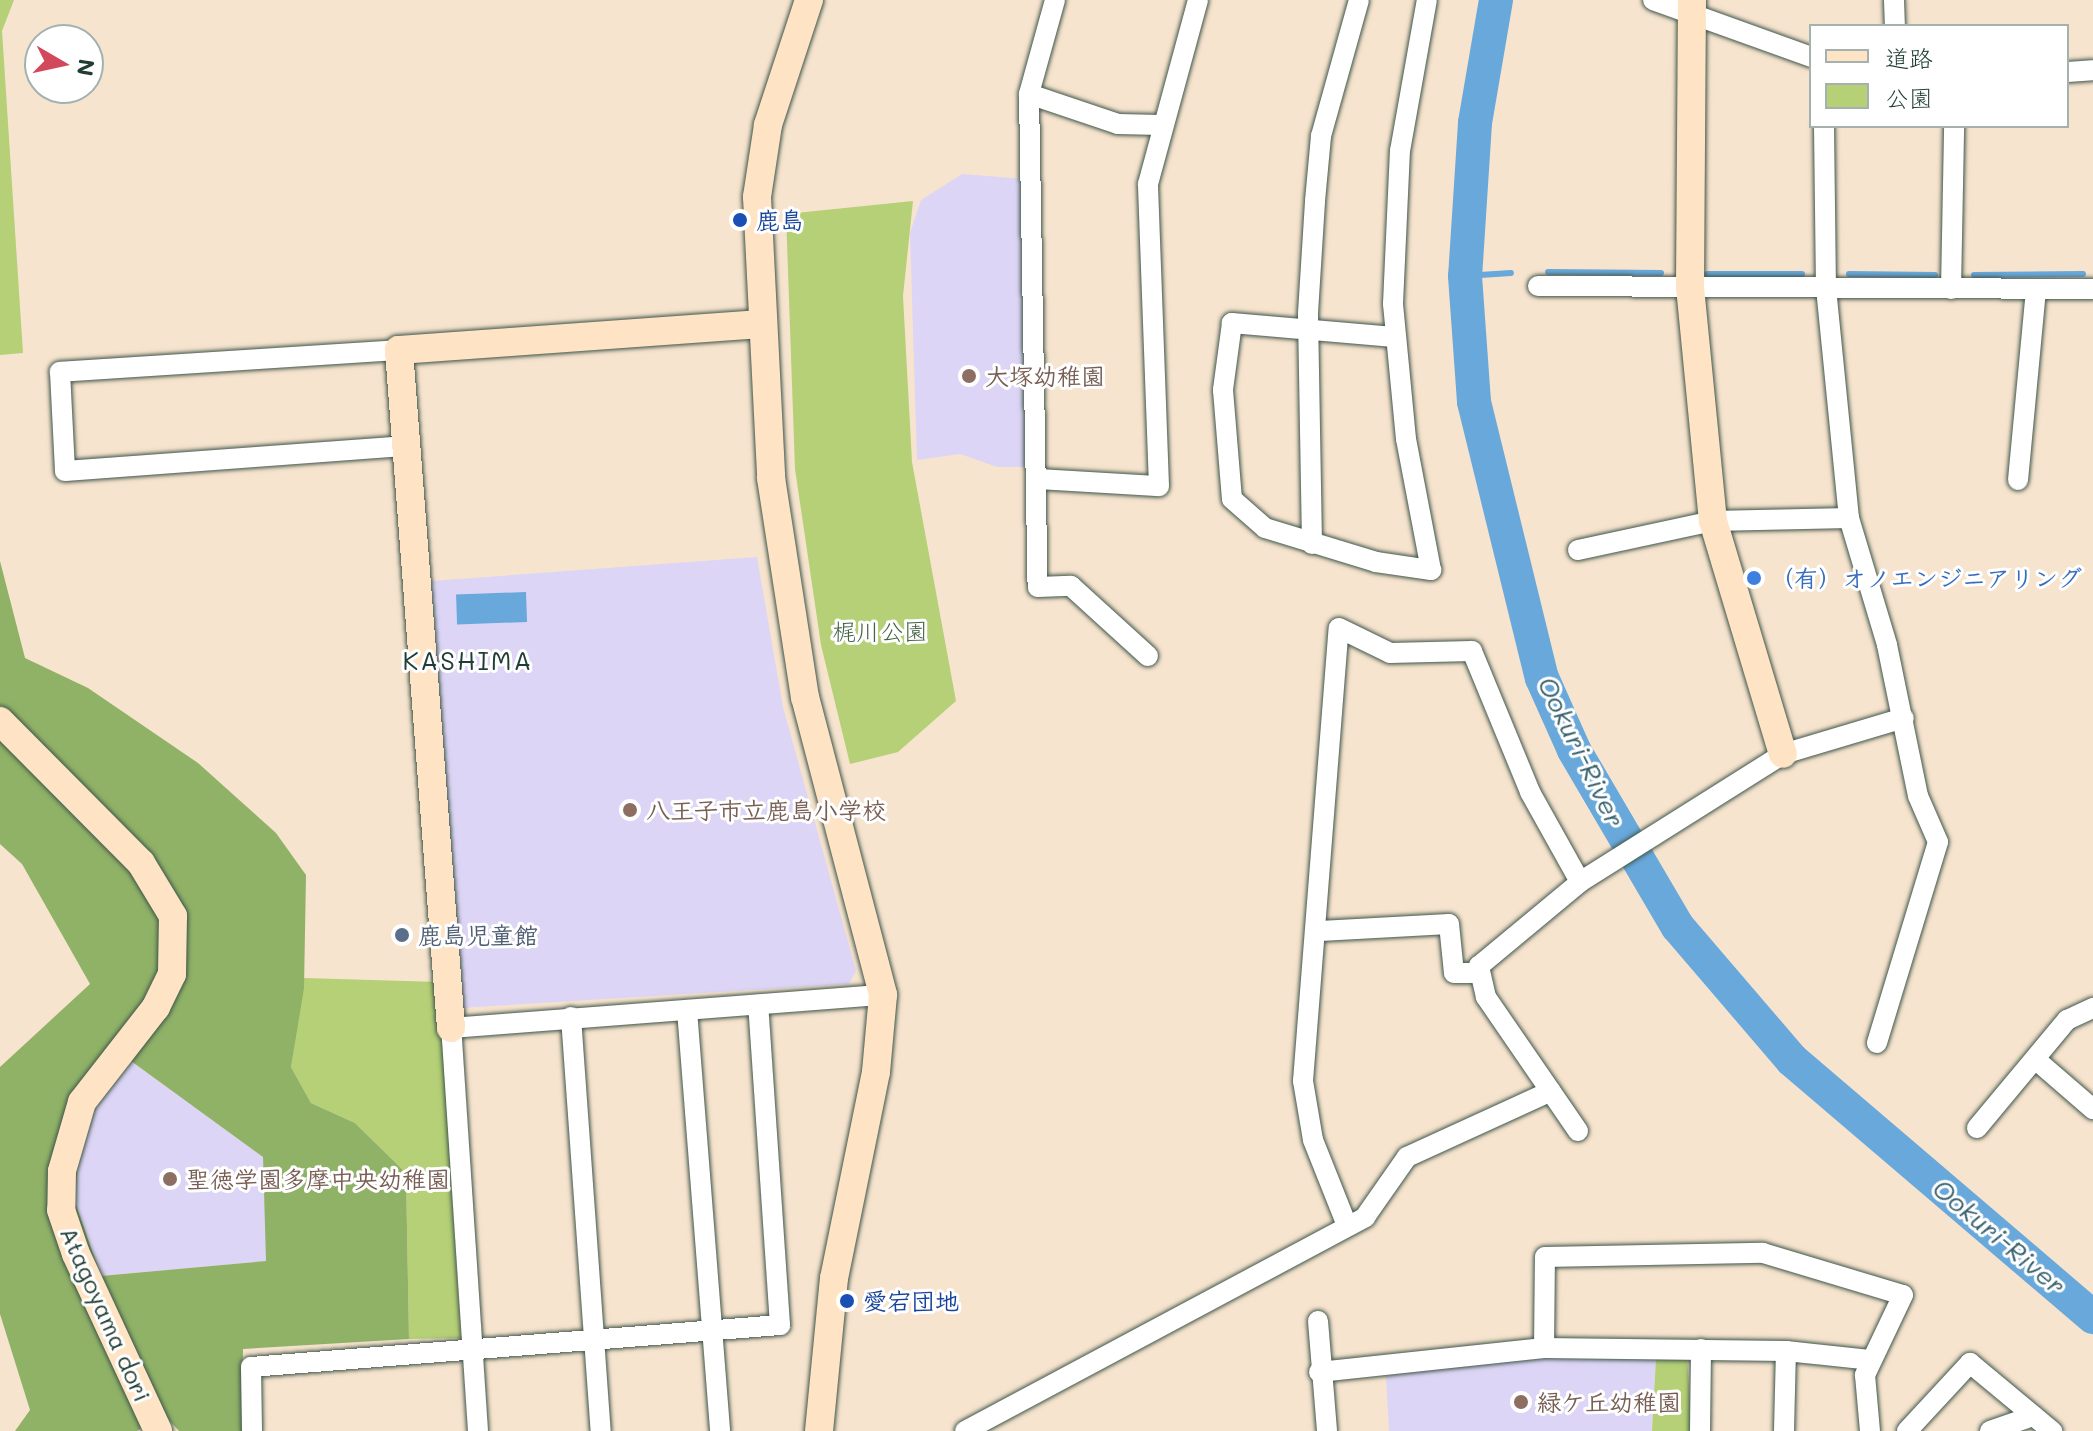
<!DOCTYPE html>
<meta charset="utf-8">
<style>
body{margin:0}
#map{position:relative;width:2093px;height:1431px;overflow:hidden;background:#f7e4ce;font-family:Mali,"Klee One",sans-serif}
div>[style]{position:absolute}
.built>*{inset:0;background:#ddd5f6}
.green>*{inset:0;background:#b5d076}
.forest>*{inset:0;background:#90b267}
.water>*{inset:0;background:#68a8db;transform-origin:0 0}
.stream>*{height:6px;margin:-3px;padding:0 3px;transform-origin:3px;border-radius:3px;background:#68a8db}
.river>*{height:34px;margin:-17px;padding:0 17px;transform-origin:17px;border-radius:17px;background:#68a8db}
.roads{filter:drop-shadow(0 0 2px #3f564b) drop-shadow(0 0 2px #3f564b)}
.street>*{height:20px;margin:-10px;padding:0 10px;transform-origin:10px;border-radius:10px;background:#fff}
.secondary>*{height:28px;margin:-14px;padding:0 14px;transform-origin:14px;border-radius:14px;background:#fee4c5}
.dots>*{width:22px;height:22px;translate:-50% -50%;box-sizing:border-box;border:4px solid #fff;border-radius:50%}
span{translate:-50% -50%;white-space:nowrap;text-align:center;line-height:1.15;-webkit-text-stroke:6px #fff;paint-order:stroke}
.transit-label{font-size:24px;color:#164399;font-weight:700}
.left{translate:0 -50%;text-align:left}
.education-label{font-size:24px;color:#785e54;font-weight:700}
.shop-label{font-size:24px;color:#366cbe;font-weight:700}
.park-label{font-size:24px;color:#446244}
.service-label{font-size:24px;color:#4e5e75;font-weight:700}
.street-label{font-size:24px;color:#1f3d34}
.neighbourhood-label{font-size:26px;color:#1f3d34;letter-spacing:2px}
.water-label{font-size:26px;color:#39626e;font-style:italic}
.legend{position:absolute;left:1809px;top:24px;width:260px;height:104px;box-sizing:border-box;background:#fff;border:2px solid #a5b1ae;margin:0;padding:10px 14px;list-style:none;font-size:24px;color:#1f3d34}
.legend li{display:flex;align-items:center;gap:16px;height:40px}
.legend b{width:40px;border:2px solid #a5b1ae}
.north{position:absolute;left:24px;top:24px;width:80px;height:80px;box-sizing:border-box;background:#fff;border:2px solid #a5b1ae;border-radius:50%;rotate:99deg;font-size:22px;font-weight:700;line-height:32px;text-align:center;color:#1f3d34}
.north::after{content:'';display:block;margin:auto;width:28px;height:36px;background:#d1495b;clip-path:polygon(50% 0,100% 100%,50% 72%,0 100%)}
</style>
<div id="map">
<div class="built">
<i style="clip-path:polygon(962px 174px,1023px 179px,1028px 467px,997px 467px,960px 454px,917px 460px,910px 233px,921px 200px)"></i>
<i style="clip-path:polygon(757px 557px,783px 707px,856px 971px,849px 984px,461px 1008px,431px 581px)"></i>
<i style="clip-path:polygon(131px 1061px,263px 1157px,267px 1261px,101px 1276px,75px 1202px,79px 1146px,93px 1105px)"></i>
<i style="clip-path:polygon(1497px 1356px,1656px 1358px,1652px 1431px,1389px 1431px,1386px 1376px)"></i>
</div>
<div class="green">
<i style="clip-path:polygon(0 0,14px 0,2px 31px,23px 353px,0 355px)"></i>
<i style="clip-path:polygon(913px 201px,903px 296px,912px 462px,956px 701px,898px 752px,850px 764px,821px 645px,795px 469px,786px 214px)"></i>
<i style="clip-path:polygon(304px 978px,439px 982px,461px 1338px,409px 1339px,406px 1173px,355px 1123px,311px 1103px,291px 1067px)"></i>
<i style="clip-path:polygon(1687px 1357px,1692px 1431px,1652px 1431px,1656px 1358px)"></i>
</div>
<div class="forest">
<i style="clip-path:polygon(evenodd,0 561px,25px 658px,88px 688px,198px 763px,276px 833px,306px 875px,304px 988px,291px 1067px,311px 1103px,355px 1123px,406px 1173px,409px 1339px,243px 1349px,242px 1431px,179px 1431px,164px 1415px,137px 1431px,15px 1431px,30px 1410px,0 1314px,0 1067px,90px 984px,22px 864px,0 844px,0 561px,131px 1061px,263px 1157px,266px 1261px,101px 1276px,75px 1202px,79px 1146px,93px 1105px,131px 1061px)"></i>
</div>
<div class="water">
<i style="left:526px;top:592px;width:30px;height:70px;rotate:88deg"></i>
</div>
<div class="stream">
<i style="left:1548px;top:272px;width:113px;rotate:0.5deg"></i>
<i style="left:1707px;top:274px;width:95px"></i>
<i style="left:1849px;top:274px;width:86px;rotate:0.7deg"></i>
<i style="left:1974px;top:275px;width:109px;rotate:-0.5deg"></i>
<i style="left:1465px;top:276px;width:46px;rotate:-3.7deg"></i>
</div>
<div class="river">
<i style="left:1496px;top:0;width:125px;rotate:99.7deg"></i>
<i style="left:1475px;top:123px;width:153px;rotate:93.7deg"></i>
<i style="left:1465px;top:276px;width:126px;rotate:85.9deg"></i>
<i style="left:1474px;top:402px;width:284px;rotate:76.2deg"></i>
<i style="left:1542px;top:678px;width:79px;rotate:66deg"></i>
<i style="left:1574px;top:750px;width:205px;rotate:59.6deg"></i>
<i style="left:1678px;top:927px;width:175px;rotate:49.4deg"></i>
<i style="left:1792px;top:1060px;width:396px;rotate:40.5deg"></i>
</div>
<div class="roads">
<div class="street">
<i style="left:1055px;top:0;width:98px;rotate:105.5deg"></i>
<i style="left:1029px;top:94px;width:493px;rotate:89deg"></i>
<i style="left:1038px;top:587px;width:33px;rotate:-2deg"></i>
<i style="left:1071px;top:586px;width:104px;rotate:42.3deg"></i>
<i style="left:1653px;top:0;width:168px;rotate:19.8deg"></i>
<i style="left:1894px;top:0;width:26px;rotate:88deg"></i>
<i style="left:2067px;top:72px;width:26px;rotate:-4deg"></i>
<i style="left:1029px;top:94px;width:94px;rotate:18.6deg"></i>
<i style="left:1118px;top:124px;width:42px;rotate:1.4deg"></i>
<i style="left:1824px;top:126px;width:162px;rotate:89.3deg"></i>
<i style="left:1826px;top:288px;width:231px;rotate:84.3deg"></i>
<i style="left:1849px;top:518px;width:133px;rotate:73.3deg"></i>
<i style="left:1887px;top:645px;width:154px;rotate:78.4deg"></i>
<i style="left:1918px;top:796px;width:50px;rotate:66.5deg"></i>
<i style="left:1938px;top:842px;width:210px;rotate:106.9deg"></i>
<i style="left:1538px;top:286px;width:555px;rotate:0.31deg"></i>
<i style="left:1951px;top:289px;width:163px;rotate:-88.9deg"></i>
<i style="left:1394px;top:337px;width:163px;rotate:-175.1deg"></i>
<i style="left:1232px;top:323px;width:68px;rotate:97.7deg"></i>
<i style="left:1223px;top:390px;width:109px;rotate:85.3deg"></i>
<i style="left:1232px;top:499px;width:44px;rotate:41.3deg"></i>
<i style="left:1265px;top:528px;width:116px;rotate:17deg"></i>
<i style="left:1376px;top:562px;width:56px;rotate:8.3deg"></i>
<i style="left:1431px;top:570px;width:133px;rotate:-100.8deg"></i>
<i style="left:1406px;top:439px;width:136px;rotate:-95.5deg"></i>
<i style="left:1393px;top:304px;width:153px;rotate:-87.4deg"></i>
<i style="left:1400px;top:151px;width:153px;rotate:-79.9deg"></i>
<i style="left:399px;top:350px;width:340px;rotate:176.3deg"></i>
<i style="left:60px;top:372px;width:99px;rotate:87.1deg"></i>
<i style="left:65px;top:471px;width:343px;rotate:-4.2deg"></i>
<i style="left:1040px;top:479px;width:119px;rotate:3.4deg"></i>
<i style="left:1159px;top:486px;width:302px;rotate:-92.1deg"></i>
<i style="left:1148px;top:184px;width:191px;rotate:-74.8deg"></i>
<i style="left:2018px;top:480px;width:191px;rotate:-84.6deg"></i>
<i style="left:1312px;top:544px;width:231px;rotate:-91deg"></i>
<i style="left:1308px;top:313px;width:112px;rotate:-86.4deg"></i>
<i style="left:1315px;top:201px;width:65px;rotate:-84.7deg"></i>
<i style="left:1321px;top:136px;width:141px;rotate:-74.4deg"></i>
<i style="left:1578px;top:550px;width:138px;rotate:-12.1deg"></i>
<i style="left:1713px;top:521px;width:136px;rotate:-1.3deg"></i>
<i style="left:1320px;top:931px;width:129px;rotate:-3.1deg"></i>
<i style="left:1449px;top:924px;width:49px;rotate:84.2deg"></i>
<i style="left:1454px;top:973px;width:25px"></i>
<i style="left:687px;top:1010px;width:422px;rotate:85.5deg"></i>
<i style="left:571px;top:1017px;width:415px;rotate:85.9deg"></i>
<i style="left:2035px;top:1059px;width:77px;rotate:40.8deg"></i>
<i style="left:1977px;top:1128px;width:141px;rotate:-50.2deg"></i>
<i style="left:2067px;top:1020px;width:29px;rotate:-25deg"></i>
<i style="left:1578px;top:1131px;width:163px;rotate:-124.5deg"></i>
<i style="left:1486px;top:997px;width:32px;rotate:-103deg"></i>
<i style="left:1479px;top:966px;width:131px;rotate:-39.7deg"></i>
<i style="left:1580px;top:882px;width:240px;rotate:-32.2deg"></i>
<i style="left:1783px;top:754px;width:126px;rotate:-16.6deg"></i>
<i style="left:1346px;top:1223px;width:89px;rotate:-111.7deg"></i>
<i style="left:1313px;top:1140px;width:60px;rotate:-99.6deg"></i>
<i style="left:1303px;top:1081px;width:454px;rotate:-85.5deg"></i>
<i style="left:1339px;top:628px;width:57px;rotate:26.1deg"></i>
<i style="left:1390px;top:653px;width:82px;rotate:-1.4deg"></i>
<i style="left:1472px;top:651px;width:152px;rotate:67.6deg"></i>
<i style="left:1530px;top:792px;width:103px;rotate:60.9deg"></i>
<i style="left:1318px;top:1321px;width:110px;rotate:85.3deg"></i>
<i style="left:1544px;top:1348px;width:91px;rotate:-89.4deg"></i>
<i style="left:1545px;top:1257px;width:218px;rotate:-1.1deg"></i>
<i style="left:1763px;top:1253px;width:146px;rotate:16.7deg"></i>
<i style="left:1903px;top:1295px;width:89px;rotate:115.4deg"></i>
<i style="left:1865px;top:1375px;width:56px;rotate:84.9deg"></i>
<i style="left:1319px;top:1372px;width:226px;rotate:-6.1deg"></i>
<i style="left:1544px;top:1348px;width:242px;rotate:0.7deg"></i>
<i style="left:1786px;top:1351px;width:84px;rotate:6.1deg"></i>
<i style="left:252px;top:1431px;width:64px;rotate:-90.9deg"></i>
<i style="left:251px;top:1367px;width:531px;rotate:-4.54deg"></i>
<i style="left:780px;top:1325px;width:321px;rotate:-93.9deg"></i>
<i style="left:478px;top:1431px;width:404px;rotate:-93.8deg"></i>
<i style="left:451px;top:1028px;width:433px;rotate:-4.4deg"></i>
<i style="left:965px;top:1431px;width:454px;rotate:-28.1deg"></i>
<i style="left:1365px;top:1217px;width:73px;rotate:-55deg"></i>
<i style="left:1407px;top:1157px;width:158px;rotate:-24.6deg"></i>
<i style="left:1700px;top:1431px;width:82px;rotate:-89.3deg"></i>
<i style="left:1784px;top:1431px;width:80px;rotate:-88.6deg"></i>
<i style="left:1907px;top:1431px;width:93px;rotate:-47.2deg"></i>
<i style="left:1970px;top:1363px;width:107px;rotate:39.7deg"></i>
<i style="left:1990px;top:1431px;width:46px;rotate:-19.2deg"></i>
</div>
<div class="secondary">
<i style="left:809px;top:0;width:132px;rotate:108.2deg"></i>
<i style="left:768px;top:125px;width:73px;rotate:98.7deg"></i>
<i style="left:757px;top:197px;width:281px;rotate:87.1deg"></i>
<i style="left:771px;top:478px;width:222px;rotate:81.2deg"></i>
<i style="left:805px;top:697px;width:308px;rotate:75.3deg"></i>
<i style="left:883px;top:995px;width:77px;rotate:95.2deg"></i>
<i style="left:876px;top:1072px;width:210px;rotate:101.5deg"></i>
<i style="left:834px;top:1278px;width:154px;rotate:95.6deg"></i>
<i style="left:1692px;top:0;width:287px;rotate:90.4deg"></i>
<i style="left:1690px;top:287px;width:235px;rotate:84.4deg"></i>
<i style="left:1713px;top:521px;width:243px;rotate:73.3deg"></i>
<i style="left:0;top:721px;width:200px;rotate:45.2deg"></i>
<i style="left:141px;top:863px;width:62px;rotate:58.9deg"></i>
<i style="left:173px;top:916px;width:58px;rotate:91deg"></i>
<i style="left:172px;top:974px;width:37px;rotate:116deg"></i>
<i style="left:156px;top:1007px;width:120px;rotate:127.9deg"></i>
<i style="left:82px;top:1102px;width:72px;rotate:106.2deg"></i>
<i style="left:62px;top:1171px;width:39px;rotate:91deg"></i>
<i style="left:61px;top:1210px;width:46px;rotate:71.2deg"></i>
<i style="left:76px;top:1254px;width:195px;rotate:65.1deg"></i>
<i style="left:451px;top:1028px;width:680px;rotate:-94.39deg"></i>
<i style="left:399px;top:350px;width:363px;rotate:-4.1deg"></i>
</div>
</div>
<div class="dots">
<i style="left:740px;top:220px;background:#1a4fb4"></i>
<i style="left:969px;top:376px;background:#8d6e63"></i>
<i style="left:1754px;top:578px;background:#3f7fe0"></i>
<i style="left:630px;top:810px;background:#8d6e63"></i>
<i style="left:402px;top:935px;background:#5c6f8a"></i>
<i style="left:170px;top:1179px;background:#8d6e63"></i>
<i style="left:847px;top:1301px;background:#1a4fb4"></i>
<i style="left:1521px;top:1402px;background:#8d6e63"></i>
</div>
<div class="transit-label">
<span class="left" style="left:756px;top:220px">鹿島</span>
<span class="left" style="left:863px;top:1301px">愛宕団地</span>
</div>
<div class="education-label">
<span class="left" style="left:985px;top:376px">大塚幼稚園</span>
<span class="left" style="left:646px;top:810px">八王子市立鹿島小学校</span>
<span class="left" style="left:186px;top:1179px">聖徳学園多摩中央幼稚園</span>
<span class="left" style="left:1537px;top:1402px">緑ケ丘幼稚園</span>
</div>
<div class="shop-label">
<span class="left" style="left:1770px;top:578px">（有）オノエンジニアリング</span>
</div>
<div class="park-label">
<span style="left:880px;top:631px">梶川公園</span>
</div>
<div class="service-label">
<span class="left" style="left:418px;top:935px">鹿島児童館</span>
</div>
<div class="street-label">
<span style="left:106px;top:1314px;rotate:66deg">Atagoyama dori</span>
</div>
<div class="neighbourhood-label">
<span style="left:468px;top:661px">KASHIMA</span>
</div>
<div class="water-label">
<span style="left:1581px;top:752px;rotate:64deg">Ookuri-River</span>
<span style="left:1999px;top:1237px;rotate:40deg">Ookuri-River</span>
</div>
<ul class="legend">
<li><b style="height:10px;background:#fee4c5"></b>道路</li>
<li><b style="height:22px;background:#b5d076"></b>公園</li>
</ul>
<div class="north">N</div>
</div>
